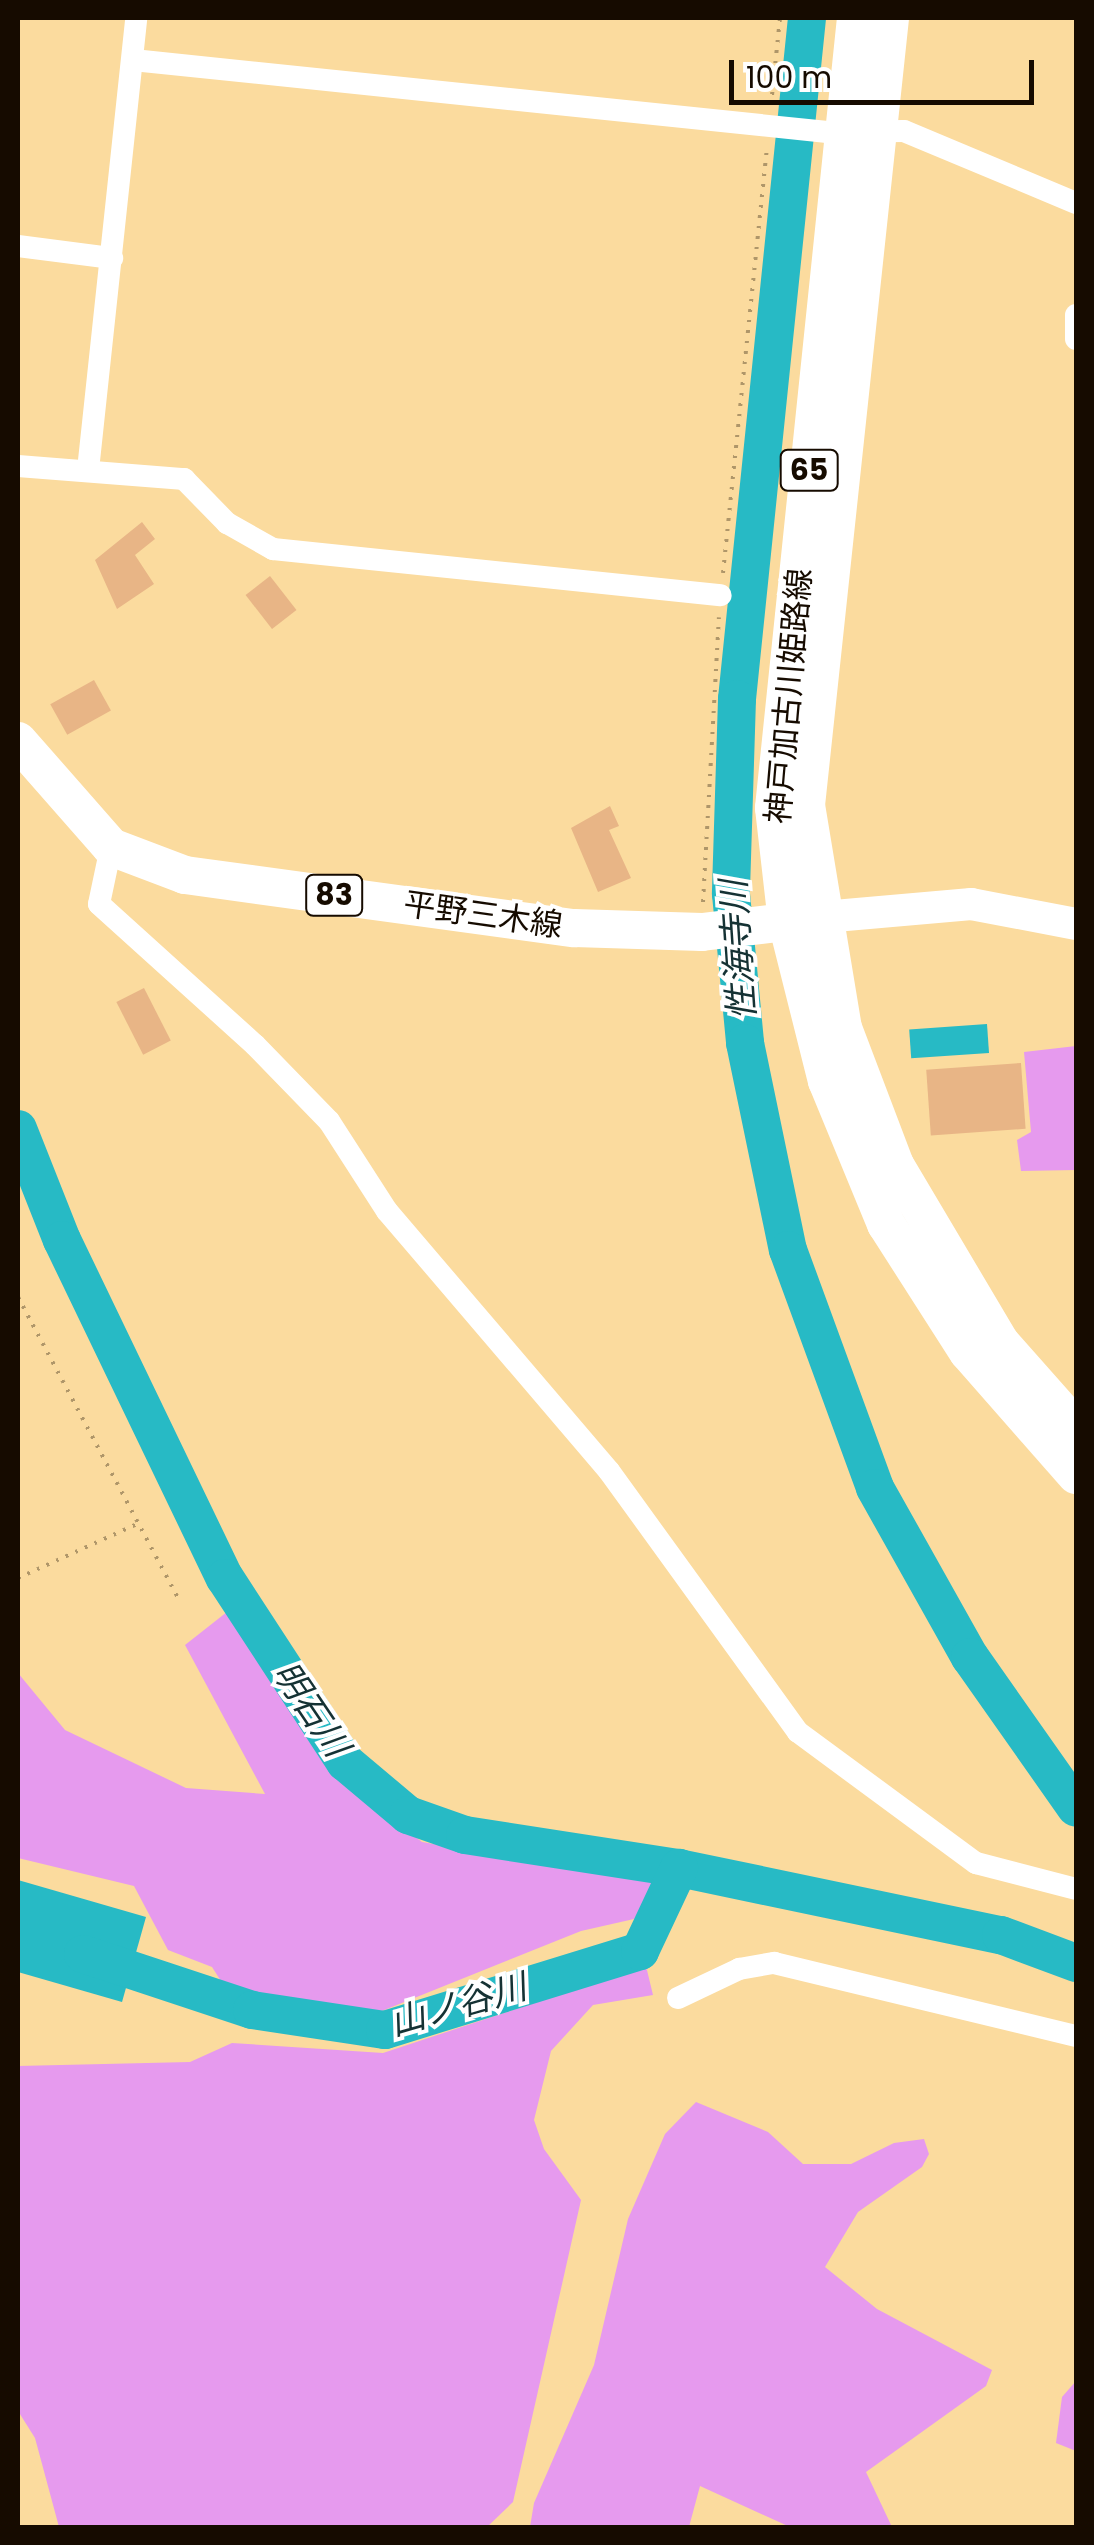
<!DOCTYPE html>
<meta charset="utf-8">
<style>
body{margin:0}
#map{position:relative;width:1094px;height:2545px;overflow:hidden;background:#fbdb9e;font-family:Poppins,"Noto Sans JP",sans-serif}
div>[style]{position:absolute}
.green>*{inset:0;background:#e69aee}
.water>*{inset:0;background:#27bac5;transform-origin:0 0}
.river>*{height:38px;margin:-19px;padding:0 19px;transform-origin:19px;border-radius:19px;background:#27bac5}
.building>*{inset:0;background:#e8b586;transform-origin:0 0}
.path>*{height:4px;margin-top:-2px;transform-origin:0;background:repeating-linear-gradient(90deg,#af9669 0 2.5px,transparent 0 10.5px)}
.street>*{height:22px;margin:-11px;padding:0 11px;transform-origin:11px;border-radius:11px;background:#fff}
.secondary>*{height:32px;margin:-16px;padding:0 16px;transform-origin:16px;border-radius:16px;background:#fff}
.primary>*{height:38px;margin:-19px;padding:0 19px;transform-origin:19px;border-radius:19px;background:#fff}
span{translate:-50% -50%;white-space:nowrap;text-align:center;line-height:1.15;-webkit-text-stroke:8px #fff;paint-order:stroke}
.shield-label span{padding:2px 8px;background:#fff;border:2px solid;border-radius:8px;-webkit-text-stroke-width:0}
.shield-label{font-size:30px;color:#160b00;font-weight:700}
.street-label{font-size:32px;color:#160b00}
.water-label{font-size:35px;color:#153234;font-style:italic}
.frame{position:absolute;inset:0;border:20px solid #160b00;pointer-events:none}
.scale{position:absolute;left:729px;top:60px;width:305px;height:45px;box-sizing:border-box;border:5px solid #160b00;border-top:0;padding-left:12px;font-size:30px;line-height:35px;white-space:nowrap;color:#160b00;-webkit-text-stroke:8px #fff;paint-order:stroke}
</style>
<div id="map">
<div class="green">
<i style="clip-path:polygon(1076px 1046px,1076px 1170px,1021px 1171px,1017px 1140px,1031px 1132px,1024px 1052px)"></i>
<i style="clip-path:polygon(232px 1608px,345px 1782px,422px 1842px,658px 1882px,634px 1919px,581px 1931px,367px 2017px,226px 1989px,212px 1967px,168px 1950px,134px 1886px,18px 1858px,18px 1673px,65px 1730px,186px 1788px,265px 1794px,185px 1645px)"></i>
<i style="clip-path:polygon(646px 1966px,653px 1995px,593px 2005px,551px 2051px,534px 2120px,544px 2149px,581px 2200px,513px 2502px,487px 2527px,59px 2527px,35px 2438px,18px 2411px,18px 2066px,190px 2062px,232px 2043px,383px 2053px)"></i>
<i style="clip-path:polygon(696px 2102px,768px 2132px,803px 2164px,851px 2164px,894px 2143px,924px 2139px,929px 2154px,922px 2167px,858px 2212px,825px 2267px,877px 2309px,992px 2370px,986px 2386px,866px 2472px,892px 2527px,790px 2527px,700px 2486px,689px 2527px,530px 2527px,534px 2503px,594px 2365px,628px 2219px,665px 2134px)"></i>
<i style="clip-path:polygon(1076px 2381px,1076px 2451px,1056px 2443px,1062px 2397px)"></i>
</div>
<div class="water">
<i style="left:987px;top:1024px;width:29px;height:78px;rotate:86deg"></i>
<i style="clip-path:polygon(18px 1880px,146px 1917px,122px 2002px,18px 1972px)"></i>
</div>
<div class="river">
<i style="left:807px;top:18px;width:685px;rotate:95.87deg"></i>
<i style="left:737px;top:699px;width:195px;rotate:91.8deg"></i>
<i style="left:731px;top:894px;width:150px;rotate:84.6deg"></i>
<i style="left:745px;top:1043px;width:211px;rotate:78.3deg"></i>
<i style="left:788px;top:1250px;width:253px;rotate:69.9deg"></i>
<i style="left:875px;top:1488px;width:194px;rotate:60.7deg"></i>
<i style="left:970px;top:1657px;width:184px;rotate:54.9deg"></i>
<i style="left:18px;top:1129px;width:119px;rotate:68.4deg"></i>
<i style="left:62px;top:1240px;width:375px;rotate:64.3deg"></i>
<i style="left:225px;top:1578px;width:220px;rotate:56.9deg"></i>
<i style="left:345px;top:1762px;width:82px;rotate:40.1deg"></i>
<i style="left:408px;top:1815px;width:60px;rotate:19.3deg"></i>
<i style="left:465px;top:1835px;width:217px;rotate:8.8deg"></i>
<i style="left:679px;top:1868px;width:329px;rotate:11.8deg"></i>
<i style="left:1001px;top:1935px;width:80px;rotate:20.5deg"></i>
<i style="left:83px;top:1954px;width:178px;rotate:18.3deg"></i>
<i style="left:252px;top:2010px;width:134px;rotate:8.6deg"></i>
<i style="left:385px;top:2030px;width:267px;rotate:-17.2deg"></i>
<i style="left:640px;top:1951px;width:92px;rotate:-64.8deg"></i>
</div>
<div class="building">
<i style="clip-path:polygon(142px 522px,155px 539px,135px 555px,154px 584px,117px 609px,95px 560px)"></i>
<i style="left:270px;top:576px;width:43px;height:31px;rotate:52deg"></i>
<i style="left:94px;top:680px;width:35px;height:50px;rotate:61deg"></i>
<i style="clip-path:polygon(610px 806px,619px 826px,609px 830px,631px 878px,598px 892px,571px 828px)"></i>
<i style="left:144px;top:988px;width:59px;height:31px;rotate:63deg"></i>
<i style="left:1021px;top:1063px;width:66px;height:95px;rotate:86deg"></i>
</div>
<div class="path">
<i style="left:771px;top:105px;width:87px;rotate:-84.1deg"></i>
<i style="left:723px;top:573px;width:430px;rotate:-84.1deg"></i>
<i style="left:703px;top:902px;width:285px;rotate:-86.8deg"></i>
<i style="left:18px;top:1297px;width:341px;rotate:62deg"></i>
<i style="left:18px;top:1578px;width:131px;rotate:-24.4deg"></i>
</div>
<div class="street">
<i style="left:133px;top:60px;width:698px;rotate:5.92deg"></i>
<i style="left:827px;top:132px;width:77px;rotate:-0.7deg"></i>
<i style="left:904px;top:131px;width:186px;rotate:22.7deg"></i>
<i style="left:18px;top:246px;width:95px;rotate:7.3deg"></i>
<i style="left:1076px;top:315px;width:24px;rotate:90deg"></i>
<i style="left:18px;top:466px;width:167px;rotate:4.5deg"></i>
<i style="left:184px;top:479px;width:62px;rotate:45.7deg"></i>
<i style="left:227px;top:523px;width:53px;rotate:29.5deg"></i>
<i style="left:273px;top:549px;width:450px;rotate:5.9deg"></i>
<i style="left:88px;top:470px;width:455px;rotate:-83.9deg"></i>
<i style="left:111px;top:847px;width:58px;rotate:101.9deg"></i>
<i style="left:99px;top:904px;width:210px;rotate:42.1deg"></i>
<i style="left:255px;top:1045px;width:106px;rotate:45.8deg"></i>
<i style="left:329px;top:1121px;width:107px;rotate:57.2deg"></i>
<i style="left:387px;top:1211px;width:342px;rotate:49.5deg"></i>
<i style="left:609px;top:1471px;width:322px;rotate:54.1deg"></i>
<i style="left:798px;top:1732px;width:221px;rotate:36.4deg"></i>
<i style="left:976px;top:1863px;width:103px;rotate:14.6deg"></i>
<i style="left:678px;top:1998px;width:68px;rotate:-25.4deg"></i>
<i style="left:739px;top:1969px;width:36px;rotate:-10deg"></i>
<i style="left:774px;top:1963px;width:311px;rotate:13.6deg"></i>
</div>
<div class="secondary">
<i style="left:823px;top:917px;width:149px;rotate:-5deg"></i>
<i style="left:971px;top:904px;width:107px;rotate:10.8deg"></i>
</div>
<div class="primary">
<i style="left:856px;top:18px;width:794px;rotate:95.93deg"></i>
<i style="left:774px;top:808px;width:115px;rotate:83.5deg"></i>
<i style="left:787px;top:922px;width:164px;rotate:75.9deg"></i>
<i style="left:827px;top:1081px;width:155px;rotate:67.6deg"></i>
<i style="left:886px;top:1224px;width:152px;rotate:57.4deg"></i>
<i style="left:968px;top:1352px;width:164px;rotate:48.7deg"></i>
<i style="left:890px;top:18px;width:791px;rotate:96.09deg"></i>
<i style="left:806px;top:805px;width:226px;rotate:80.6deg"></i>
<i style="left:843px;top:1028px;width:147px;rotate:69.2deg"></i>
<i style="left:895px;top:1165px;width:206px;rotate:59.3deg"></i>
<i style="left:1000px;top:1342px;width:115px;rotate:48.5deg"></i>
<i style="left:18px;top:741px;width:141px;rotate:48.7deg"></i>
<i style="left:111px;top:847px;width:79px;rotate:20.7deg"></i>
<i style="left:185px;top:875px;width:393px;rotate:7.8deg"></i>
<i style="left:574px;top:928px;width:128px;rotate:1.8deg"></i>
<i style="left:702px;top:932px;width:110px;rotate:-6.8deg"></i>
</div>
<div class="shield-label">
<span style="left:809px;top:470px">65</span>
<span style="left:334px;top:895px">83</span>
</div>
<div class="street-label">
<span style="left:789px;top:696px;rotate:-85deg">神戸加古川姫路線</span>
<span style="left:483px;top:915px;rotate:8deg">平野三木線</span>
</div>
<div class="water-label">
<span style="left:738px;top:950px;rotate:-94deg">性海寺川</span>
<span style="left:311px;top:1709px;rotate:56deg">明石川</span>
<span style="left:458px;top:2005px;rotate:-16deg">山ノ谷川</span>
</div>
<div class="frame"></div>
<div class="scale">100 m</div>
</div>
